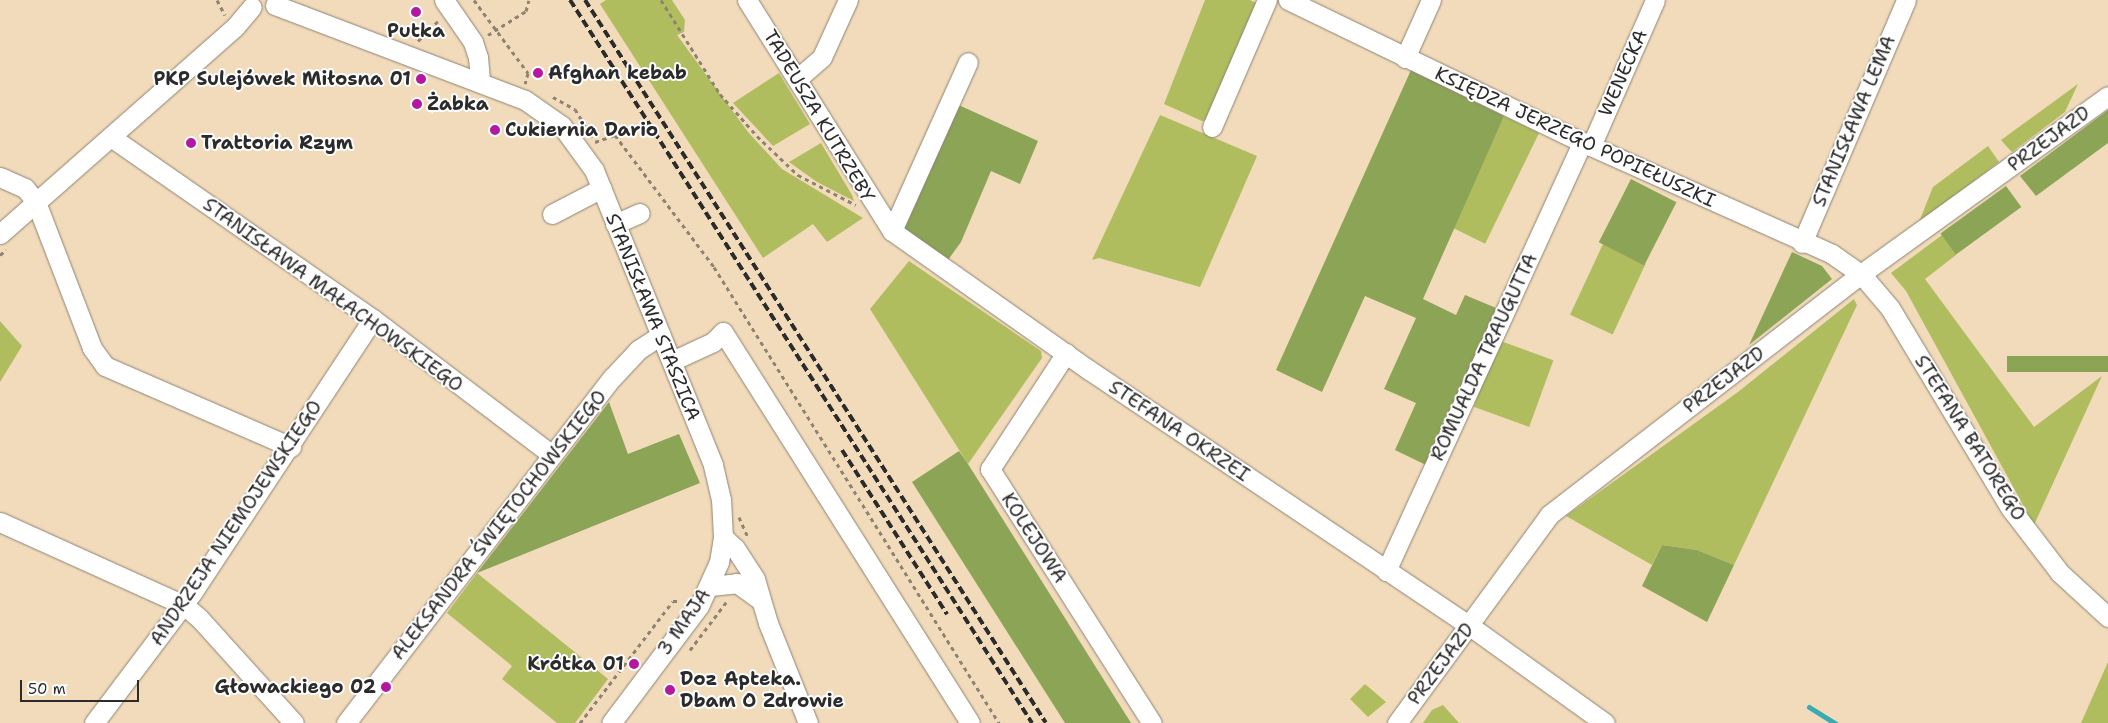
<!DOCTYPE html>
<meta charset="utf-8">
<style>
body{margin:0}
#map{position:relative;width:2108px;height:723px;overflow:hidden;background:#f2dbbb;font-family:"Shantell Sans",sans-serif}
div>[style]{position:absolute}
.green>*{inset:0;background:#b0bd5f;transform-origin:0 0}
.forest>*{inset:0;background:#8ca456;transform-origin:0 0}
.stream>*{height:5px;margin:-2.5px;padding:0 2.5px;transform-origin:2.5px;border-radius:2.5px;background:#39abb2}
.path>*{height:3px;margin-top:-1.5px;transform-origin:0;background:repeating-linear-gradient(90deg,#8e8373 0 4px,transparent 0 8px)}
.roads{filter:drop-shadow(0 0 1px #8e8373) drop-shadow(0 0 1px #8e8373)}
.minor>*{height:19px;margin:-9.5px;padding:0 9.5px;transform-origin:9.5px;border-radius:9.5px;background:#fff}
.rail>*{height:4px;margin-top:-2px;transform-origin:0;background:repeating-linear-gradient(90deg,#2b2b2b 0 8px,transparent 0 12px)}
.dots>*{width:14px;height:14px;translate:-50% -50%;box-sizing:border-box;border:2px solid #fff;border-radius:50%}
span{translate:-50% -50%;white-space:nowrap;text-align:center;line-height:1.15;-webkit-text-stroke:4px #fff;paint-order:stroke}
.poi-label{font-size:19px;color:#2b2b2b;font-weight:700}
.left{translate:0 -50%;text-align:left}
.right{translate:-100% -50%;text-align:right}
.street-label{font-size:19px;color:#2b2b2b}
.scale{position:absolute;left:20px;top:680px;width:119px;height:22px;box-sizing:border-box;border:2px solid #2b2b2b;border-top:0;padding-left:6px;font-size:15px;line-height:18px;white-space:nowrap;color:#2b2b2b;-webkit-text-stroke:4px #fff;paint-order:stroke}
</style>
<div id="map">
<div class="green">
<i style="clip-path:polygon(606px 0,672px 0,685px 20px,684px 32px,677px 35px,748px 132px,782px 169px,863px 218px,827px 242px,813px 224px,763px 258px,600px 4px)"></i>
<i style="clip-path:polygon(1205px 0,1250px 0,1256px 3px,1207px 120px,1202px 121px,1164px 104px)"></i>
<i style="clip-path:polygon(779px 73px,810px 124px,773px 146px,733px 103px)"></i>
<i style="clip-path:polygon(2078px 84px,2065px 112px,2012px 152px,2008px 148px,2001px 140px)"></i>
<i style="clip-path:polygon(1160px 115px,1257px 156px,1200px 287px,1099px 258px,1092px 260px)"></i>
<i style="left:1504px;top:116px;width:39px;height:123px;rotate:26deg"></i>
<i style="clip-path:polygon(821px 143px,852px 195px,854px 201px,817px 182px,789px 162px)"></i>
<i style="clip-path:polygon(1988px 146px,1999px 162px,1919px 222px,1933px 187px)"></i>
<i style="clip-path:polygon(1942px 235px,1956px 255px,1925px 279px,2034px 427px,2102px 376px,2034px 525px,1906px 291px,1891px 273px)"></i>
<i style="left:1603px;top:244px;width:47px;height:78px;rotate:25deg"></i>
<i style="clip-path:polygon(909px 261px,1041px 351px,1042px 358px,968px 464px,870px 309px)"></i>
<i style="clip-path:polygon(1854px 299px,1857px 305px,1734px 565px,1697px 550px,1662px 545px,1652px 565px,1566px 516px,1738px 392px)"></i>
<i style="clip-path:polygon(0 321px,22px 346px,0 382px)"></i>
<i style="left:1498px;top:340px;width:59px;height:71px;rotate:20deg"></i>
<i style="clip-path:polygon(477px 573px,608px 679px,575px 723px,557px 723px,502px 679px,512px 666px,447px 613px)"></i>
<i style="clip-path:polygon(2108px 662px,2108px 723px,2081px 723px)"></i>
<i style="clip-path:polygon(1365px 684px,1386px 702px,1368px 717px,1350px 699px)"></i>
<i style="clip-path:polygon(1443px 705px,1459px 723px,1423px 723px,1432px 710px)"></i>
</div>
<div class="forest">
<i style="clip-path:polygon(1411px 70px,1504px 116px,1423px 299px,1456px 315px,1465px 295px,1501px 310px,1428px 466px,1395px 450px,1416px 403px,1384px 389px,1416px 318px,1365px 296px,1322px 392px,1276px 370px)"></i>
<i style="clip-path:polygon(952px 102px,1038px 141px,1020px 184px,991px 171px,961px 242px,948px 260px,896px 227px)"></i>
<i style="clip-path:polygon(2108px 110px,2108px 143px,2036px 196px,2020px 176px)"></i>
<i style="left:1631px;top:179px;width:51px;height:71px;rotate:27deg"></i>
<i style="left:2006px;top:186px;width:26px;height:81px;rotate:54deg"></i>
<i style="clip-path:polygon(1792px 252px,1822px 266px,1832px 279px,1749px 345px)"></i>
<i style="left:2108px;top:356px;width:16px;height:101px;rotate:90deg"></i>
<i style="clip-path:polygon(609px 402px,628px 454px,679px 434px,700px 483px,477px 573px)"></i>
<i style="clip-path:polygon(959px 451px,968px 464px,1131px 723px,1065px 723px,912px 482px)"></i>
<i style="clip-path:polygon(1662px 545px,1697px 550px,1734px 565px,1707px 622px,1642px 586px)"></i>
</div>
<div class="stream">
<i style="left:1809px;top:707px;width:31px;rotate:32deg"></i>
</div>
<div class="path">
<i style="left:217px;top:0;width:17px;rotate:62deg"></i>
<i style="left:474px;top:0;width:91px;rotate:53.5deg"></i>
<i style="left:528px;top:73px;width:11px;rotate:105deg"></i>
<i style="left:661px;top:0;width:111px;rotate:57.9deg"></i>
<i style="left:720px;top:94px;width:56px;rotate:48.6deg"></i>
<i style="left:757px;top:136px;width:57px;rotate:43.6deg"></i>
<i style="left:798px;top:175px;width:65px;rotate:27.3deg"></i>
<i style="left:488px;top:35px;width:45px;rotate:-32.3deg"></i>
<i style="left:526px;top:11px;width:11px;rotate:-75deg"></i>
<i style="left:418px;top:41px;width:28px;rotate:-45deg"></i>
<i style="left:553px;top:97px;width:25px;rotate:29deg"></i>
<i style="left:575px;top:109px;width:33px;rotate:59deg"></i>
<i style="left:595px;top:142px;width:21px;rotate:-19deg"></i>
<i style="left:615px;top:135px;width:165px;rotate:53.1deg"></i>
<i style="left:714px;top:267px;width:538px;rotate:57.99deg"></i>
<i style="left:0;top:255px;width:8px;rotate:-40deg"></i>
<i style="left:739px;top:517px;width:20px;rotate:66deg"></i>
<i style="left:690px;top:650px;width:61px;rotate:-52.9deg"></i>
<i style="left:580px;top:723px;width:153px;rotate:-52.7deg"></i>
<i style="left:673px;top:601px;width:8px"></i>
</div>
<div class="roads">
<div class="minor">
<i style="left:444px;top:0;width:51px;rotate:55.4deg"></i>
<i style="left:473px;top:42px;width:16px;rotate:72deg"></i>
<i style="left:478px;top:57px;width:24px;rotate:85deg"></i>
<i style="left:747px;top:0;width:273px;rotate:57.9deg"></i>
<i style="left:892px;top:231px;width:241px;rotate:35.2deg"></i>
<i style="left:1089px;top:370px;width:459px;rotate:33.9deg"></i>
<i style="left:1470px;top:626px;width:166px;rotate:35.7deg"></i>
<i style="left:1288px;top:0;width:326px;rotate:25.8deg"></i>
<i style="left:1582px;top:142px;width:274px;rotate:24.1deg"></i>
<i style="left:1832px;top:254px;width:35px;rotate:35deg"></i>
<i style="left:1861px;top:274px;width:45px;rotate:49.5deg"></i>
<i style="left:1890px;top:308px;width:235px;rotate:59deg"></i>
<i style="left:2011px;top:509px;width:81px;rotate:52.6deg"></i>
<i style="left:2060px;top:573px;width:65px;rotate:42.5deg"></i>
<i style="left:275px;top:5px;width:267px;rotate:20.8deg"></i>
<i style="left:525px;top:100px;width:45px;rotate:35.1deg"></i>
<i style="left:562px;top:126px;width:54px;rotate:54deg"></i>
<i style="left:594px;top:170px;width:318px;rotate:68deg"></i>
<i style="left:713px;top:465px;width:35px;rotate:77deg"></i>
<i style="left:721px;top:499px;width:38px;rotate:87deg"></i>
<i style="left:723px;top:537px;width:25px;rotate:99deg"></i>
<i style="left:719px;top:562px;width:48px;rotate:114.4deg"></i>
<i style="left:699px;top:606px;width:146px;rotate:126.9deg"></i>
<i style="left:1405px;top:58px;width:64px;rotate:-65.9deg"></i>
<i style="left:797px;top:79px;width:33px;rotate:-41deg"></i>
<i style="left:822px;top:57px;width:63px;rotate:-65.5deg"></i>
<i style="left:1212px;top:127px;width:138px;rotate:-66.6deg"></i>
<i style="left:111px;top:137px;width:319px;rotate:34.8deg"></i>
<i style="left:373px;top:319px;width:225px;rotate:37.2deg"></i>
<i style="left:1591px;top:146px;width:159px;rotate:-66.3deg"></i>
<i style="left:0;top:177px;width:27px;rotate:24deg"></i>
<i style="left:25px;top:188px;width:18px;rotate:52deg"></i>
<i style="left:36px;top:202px;width:156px;rotate:69deg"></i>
<i style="left:92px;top:348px;width:22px;rotate:54deg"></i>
<i style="left:105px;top:366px;width:203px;rotate:23.5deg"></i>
<i style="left:552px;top:214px;width:56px;rotate:-27.5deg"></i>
<i style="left:615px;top:224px;width:27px;rotate:-24deg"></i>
<i style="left:892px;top:231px;width:185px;rotate:-65.8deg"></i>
<i style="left:0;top:234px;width:313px;rotate:-41.4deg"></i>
<i style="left:235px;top:27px;width:26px;rotate:-50deg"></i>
<i style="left:1802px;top:243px;width:264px;rotate:-66.8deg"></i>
<i style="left:1066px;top:353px;width:139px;rotate:123.2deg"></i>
<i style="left:990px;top:469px;width:301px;rotate:57.5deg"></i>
<i style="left:672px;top:361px;width:45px;rotate:-24.9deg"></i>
<i style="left:713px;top:342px;width:14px;rotate:-45deg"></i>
<i style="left:723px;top:332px;width:462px;rotate:57.7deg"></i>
<i style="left:0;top:522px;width:202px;rotate:24.3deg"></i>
<i style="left:184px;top:605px;width:21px;rotate:41deg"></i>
<i style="left:200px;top:619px;width:140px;rotate:47.9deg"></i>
<i style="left:723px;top:537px;width:16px;rotate:43deg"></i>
<i style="left:735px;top:548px;width:37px;rotate:57deg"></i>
<i style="left:755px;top:579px;width:46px;rotate:73.5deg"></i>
<i style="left:768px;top:623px;width:108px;rotate:68.2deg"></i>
<i style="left:1386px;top:571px;width:472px;rotate:-65.4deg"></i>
<i style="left:710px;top:586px;width:27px;rotate:-6deg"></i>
<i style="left:737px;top:583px;width:29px;rotate:36deg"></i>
<i style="left:94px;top:723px;width:163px;rotate:-53deg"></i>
<i style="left:192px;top:593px;width:328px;rotate:-56.6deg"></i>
<i style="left:346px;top:723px;width:436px;rotate:-52.4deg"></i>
<i style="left:612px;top:378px;width:38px;rotate:-47deg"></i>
<i style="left:638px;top:350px;width:27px;rotate:-33deg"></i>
<i style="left:1397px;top:723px;width:258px;rotate:-53.8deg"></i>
<i style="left:1549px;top:515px;width:394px;rotate:-37.7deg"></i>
<i style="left:1861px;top:274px;width:304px;rotate:-35.8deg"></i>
</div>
</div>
<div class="rail">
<i style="left:570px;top:0;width:858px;rotate:57.42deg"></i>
<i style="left:585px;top:0;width:857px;rotate:57.48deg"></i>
<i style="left:842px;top:450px;width:195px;rotate:57.4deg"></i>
</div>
<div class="dots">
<i style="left:416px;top:12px;background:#b5179e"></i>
<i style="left:538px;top:73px;background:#b5179e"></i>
<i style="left:421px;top:79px;background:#b5179e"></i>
<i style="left:417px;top:104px;background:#b5179e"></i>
<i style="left:495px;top:130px;background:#b5179e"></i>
<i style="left:191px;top:143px;background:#b5179e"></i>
<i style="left:634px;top:664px;background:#b5179e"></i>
<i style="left:386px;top:687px;background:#b5179e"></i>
<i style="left:670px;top:690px;background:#b5179e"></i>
</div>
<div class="poi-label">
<span style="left:416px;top:31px">Putka</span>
<span class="left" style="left:548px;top:73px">Afghan kebab</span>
<span class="right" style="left:411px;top:79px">PKP Sulejówek Miłosna 01</span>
<span class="left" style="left:427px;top:104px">Żabka</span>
<span class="left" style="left:505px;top:130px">Cukiernia Dario</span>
<span class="left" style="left:201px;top:143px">Trattoria Rzym</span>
<span class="right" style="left:624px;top:664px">Krótka 01</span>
<span class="left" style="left:680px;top:690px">Doz Apteka.<br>Dbam O Zdrowie</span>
<span class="right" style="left:376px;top:687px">Głowackiego 02</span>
</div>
<div class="street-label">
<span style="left:1623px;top:73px;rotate:-66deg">WENECKA</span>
<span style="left:819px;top:116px;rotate:59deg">TADEUSZA KUTRZEBY</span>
<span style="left:1854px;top:121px;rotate:-67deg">STANISŁAWA LEMA</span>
<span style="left:1575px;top:137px;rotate:25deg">KSIĘDZA JERZEGO POPIEŁUSZKI</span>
<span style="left:2049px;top:139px;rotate:-36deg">PRZEJAZD</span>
<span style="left:333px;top:295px;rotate:36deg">STANISŁAWA MAŁACHOWSKIEGO</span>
<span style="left:653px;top:317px;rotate:68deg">STANISŁAWA STASZICA</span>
<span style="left:1484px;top:357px;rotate:-65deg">ROMUALDA TRAUGUTTA</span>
<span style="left:1724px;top:380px;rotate:-37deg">PRZEJAZD</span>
<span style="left:1179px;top:431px;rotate:34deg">STEFANA OKRZEI</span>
<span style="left:1970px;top:438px;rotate:58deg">STEFANA BATOREGO</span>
<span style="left:236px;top:523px;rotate:-56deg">ANDRZEJA NIEMOJEWSKIEGO</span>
<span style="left:499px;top:525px;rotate:-52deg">ALEKSANDRA ŚWIĘTOCHOWSKIEGO</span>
<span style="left:1034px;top:538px;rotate:57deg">KOLEJOWA</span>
<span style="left:684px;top:622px;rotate:-55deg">3 MAJA</span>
<span style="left:1441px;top:664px;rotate:-53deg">PRZEJAZD</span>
</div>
<div class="scale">50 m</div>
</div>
